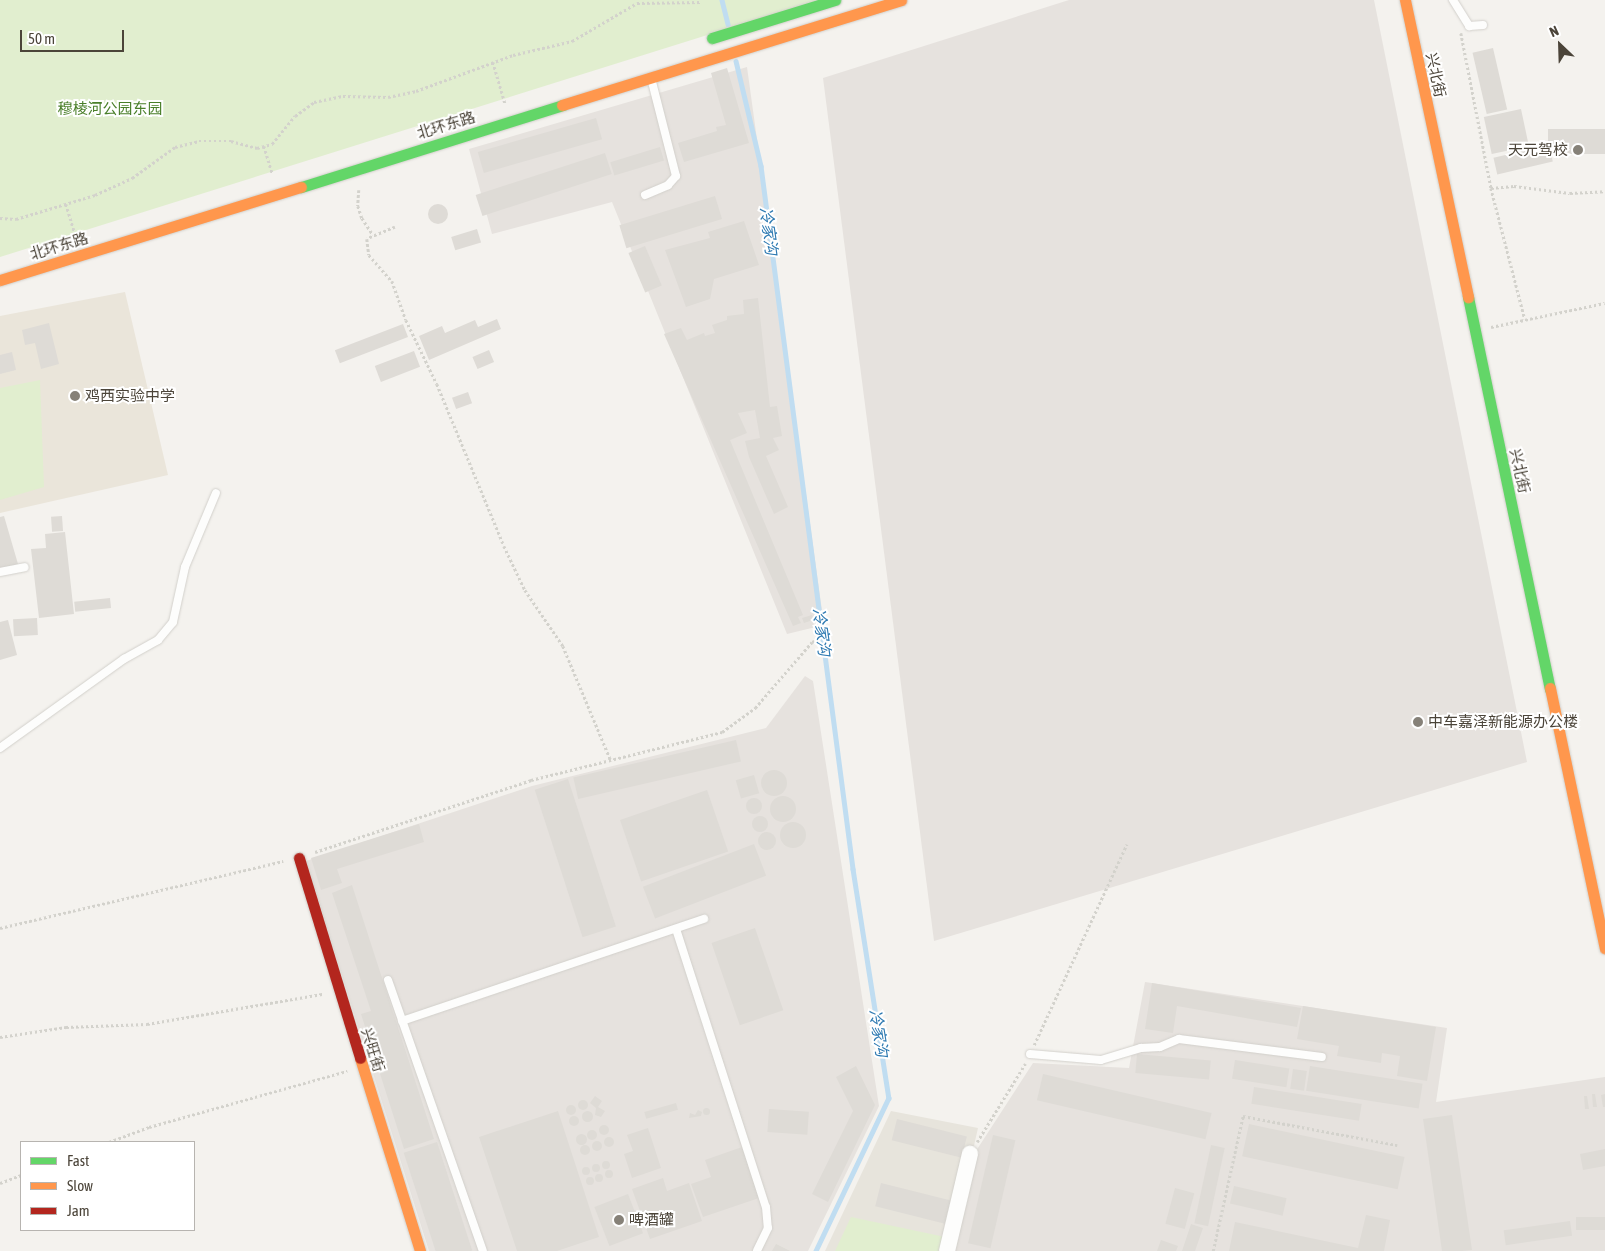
<!DOCTYPE html>
<meta charset="utf-8">
<style>
body{margin:0}
#map{position:relative;width:1605px;height:1251px;overflow:hidden;background:#f4f2ee;font-family:"Asap Condensed","Noto Sans SC",sans-serif}
div>[style]{position:absolute}
.residential>*{inset:0;background:#e7e4dc}
.industrial>*{inset:0;background:#e6e2de}
.education>*{inset:0;background:#eae5da}
.green>*{inset:0;background:#e1eecf}
.stream>*{height:4.5px;margin:-2.25px;padding:0 2.25px;transform-origin:2.25px;border-radius:2.25px;background:#c0ddf1}
.building>*{inset:0;background:#dedbd6;transform-origin:0 0}
.round{border-radius:50%}
.path>*{height:2.5px;margin-top:-1.25px;transform-origin:0;background:repeating-linear-gradient(90deg,#d3d2cc 0 2.5px,transparent 0 5px)}
.roads{filter:drop-shadow(0 0 1px #d2d0cb) drop-shadow(0 0 1px #d2d0cb)}
.lane>*{height:8px;margin:-4px;padding:0 4px;transform-origin:4px;border-radius:4px;background:#fdfdfc}
.street>*{height:16px;margin:-8px;padding:0 8px;transform-origin:8px;border-radius:8px;background:#fdfdfc}
.fast>*{height:11px;margin:-5.5px;padding:0 5.5px;transform-origin:5.5px;border-radius:5.5px;background:#63d668}
.slow>*{height:11px;margin:-5.5px;padding:0 5.5px;transform-origin:5.5px;border-radius:5.5px;background:#ff974d}
.jam>*{height:11px;margin:-5.5px;padding:0 5.5px;transform-origin:5.5px;border-radius:5.5px;background:#b3261e}
.dots>*{width:14px;height:14px;translate:-50% -50%;box-sizing:border-box;border:2px solid #fff;border-radius:50%}
span{translate:-50% -50%;white-space:nowrap;text-align:center;line-height:1.15;-webkit-text-stroke:4px #fff;paint-order:stroke}
.street-label{font-size:15px;color:#4b4439}
.park-label{font-size:15px;color:#4a7f2a}
.poi-label{font-size:15px;color:#4b4439}
.right{translate:-100% -50%;text-align:right}
.left{translate:0 -50%;text-align:left}
.water-label{font-size:16px;color:#2e7ab2;font-style:italic}
.legend{position:absolute;left:20px;top:1141px;width:175px;height:90px;box-sizing:border-box;background:#fff;border:1px solid #b7b4b0;margin:0;padding:6px 9px;list-style:none;font-size:15px;color:#4b4439}
.legend li{display:flex;align-items:center;gap:10px;height:25px}
.legend b{width:25px;border:1px solid #b7b4b0}
.north{position:absolute;left:1535px;top:20px;width:50px;height:50px;-webkit-text-stroke:4px #fff;paint-order:stroke;rotate:336deg;font-size:14px;font-weight:700;line-height:20px;text-align:center;color:#4b4439}
.north::after{content:'';display:block;margin:auto;width:18px;height:22px;background:#4b4439;clip-path:polygon(50% 0,100% 100%,50% 72%,0 100%)}
.scale{position:absolute;left:20px;top:30px;width:104px;height:22px;box-sizing:border-box;border:2px solid #4b4439;border-top:0;padding-left:6px;font-size:15px;line-height:18px;white-space:nowrap;color:#4b4439;-webkit-text-stroke:4px #fff;paint-order:stroke}
</style>
<div id="map">
<div class="residential">
<i style="clip-path:polygon(891px 1111px,978px 1128px,950px 1251px,825px 1251px)"></i>
</div>
<div class="industrial">
<i style="clip-path:polygon(1069px 0,1374px 0,1527px 762px,934px 941px,823px 78px)"></i>
<i style="clip-path:polygon(747px 67px,824px 625px,787px 634px,612px 202px,492px 234px,469px 149px)"></i>
<i style="clip-path:polygon(805px 676px,813px 681px,879px 1106px,808px 1251px,429px 1251px,306px 861px,532px 786px,766px 728px)"></i>
<i style="clip-path:polygon(1145px 982px,1447px 1028px,1436px 1102px,1605px 1077px,1605px 1251px,951px 1251px,974px 1154px,1033px 1063px,1129px 1068px)"></i>
</div>
<div class="education">
<i style="clip-path:polygon(125px 292px,168px 475px,0 513px,0 316px)"></i>
</div>
<div class="green">
<i style="clip-path:polygon(0 0,819px 0,0 257px)"></i>
<i style="clip-path:polygon(40px 380px,44px 487px,0 500px,0 388px)"></i>
<i style="clip-path:polygon(851px 1217px,945px 1237px,941px 1251px,835px 1251px)"></i>
</div>
<div class="stream">
<i style="left:722px;top:0;width:25px;rotate:76deg"></i>
<i style="left:736px;top:61px;width:108px;rotate:76.6deg"></i>
<i style="left:761px;top:166px;width:709px;rotate:82.54deg"></i>
<i style="left:853px;top:869px;width:232px;rotate:81.1deg"></i>
<i style="left:889px;top:1098px;width:170px;rotate:115.5deg"></i>
</div>
<div class="building">
<i style="left:1493px;top:48px;width:63px;height:21px;rotate:77deg"></i>
<i style="clip-path:polygon(727px 68px,749px 143px,684px 162px,678px 143px,717px 131px,716px 127px,726px 125px,711px 73px)"></i>
<i style="left:1521px;top:109px;width:38px;height:38px;rotate:78deg"></i>
<i style="left:596px;top:118px;width:22px;height:123px;rotate:74deg"></i>
<i style="left:1605px;top:129px;width:25px;height:57px;rotate:90deg"></i>
<i style="left:1549px;top:145px;width:17px;height:57px;rotate:77deg"></i>
<i style="left:660px;top:147px;width:14px;height:52px;rotate:73deg"></i>
<i style="left:605px;top:153px;width:22px;height:136px;rotate:72deg"></i>
<i style="left:715px;top:196px;width:24px;height:100px;rotate:73deg"></i>
<i class="round" style="left:428px;top:204px;width:20px;height:20px"></i>
<i style="clip-path:polygon(744px 221px,759px 265px,714px 279px,710px 299px,686px 307px,665px 250px,710px 238px,708px 232px)"></i>
<i style="left:477px;top:229px;width:14px;height:27px;rotate:73deg"></i>
<i style="left:645px;top:246px;width:43px;height:18px;rotate:67deg"></i>
<i style="clip-path:polygon(758px 298px,770px 407px,777px 406px,782px 436px,773px 438px,779px 450px,766px 456px,788px 507px,774px 514px,749px 457px,745px 441px,760px 438px,755px 410px,738px 413px,747px 433px,730px 440px,803px 615px,798px 617px,801px 623px,793px 626px,664px 334px,681px 328px,687px 340px,704px 333px,705px 336px,715px 333px,712px 325px,727px 320px,727px 316px,744px 314px,743px 300px)"></i>
<i style="clip-path:polygon(497px 319px,501px 329px,429px 360px,419px 336px,442px 326px,445px 333px,475px 320px,478px 327px)"></i>
<i style="clip-path:polygon(49px 323px,59px 364px,41px 369px,35px 343px,25px 345px,22px 330px)"></i>
<i style="left:403px;top:324px;width:14px;height:73px;rotate:69deg"></i>
<i style="left:489px;top:350px;width:13px;height:18px;rotate:67deg"></i>
<i style="left:414px;top:351px;width:17px;height:42px;rotate:69deg"></i>
<i style="clip-path:polygon(12px 352px,16px 370px,0 374px,0 355px)"></i>
<i style="left:468px;top:392px;width:12px;height:17px;rotate:70deg"></i>
<i style="clip-path:polygon(4px 516px,18px 564px,0 569px,0 517px)"></i>
<i style="left:62px;top:516px;width:15px;height:11px;rotate:86deg"></i>
<i style="clip-path:polygon(65px 532px,74px 614px,39px 618px,31px 549px,46px 548px,45px 534px)"></i>
<i style="left:110px;top:598px;width:10px;height:36px;rotate:84deg"></i>
<i style="clip-path:polygon(812px 615px,813px 620px,804px 623px,802px 618px)"></i>
<i style="left:37px;top:618px;width:17px;height:24px;rotate:87deg"></i>
<i style="clip-path:polygon(8px 620px,17px 655px,0 660px,0 622px)"></i>
<i style="left:736px;top:740px;width:22px;height:167px;rotate:77deg"></i>
<i class="round" style="left:761px;top:770px;width:26px;height:26px"></i>
<i style="left:754px;top:775px;width:19px;height:19px;rotate:74deg"></i>
<i style="left:568px;top:779px;width:155px;height:35px;rotate:72deg"></i>
<i style="left:707px;top:790px;width:65px;height:92px;rotate:71deg"></i>
<i class="round" style="left:770px;top:796px;width:26px;height:26px"></i>
<i class="round" style="left:746px;top:798px;width:16px;height:16px"></i>
<i class="round" style="left:752px;top:816px;width:16px;height:16px"></i>
<i class="round" style="left:780px;top:822px;width:26px;height:26px"></i>
<i style="clip-path:polygon(419px 824px,424px 842px,337px 869px,342px 883px,321px 890px,311px 858px)"></i>
<i class="round" style="left:758px;top:832px;width:18px;height:18px"></i>
<i style="left:754px;top:844px;width:34px;height:119px;rotate:69deg"></i>
<i style="clip-path:polygon(352px 885px,434px 1139px,404px 1149px,361px 1014px,371px 1011px,332px 893px)"></i>
<i style="left:755px;top:928px;width:87px;height:46px;rotate:71deg"></i>
<i style="clip-path:polygon(1152px 983px,1301px 1008px,1297px 1027px,1177px 1006px,1173px 1033px,1145px 1029px)"></i>
<i style="clip-path:polygon(1303px 1006px,1436px 1027px,1427px 1081px,1397px 1076px,1400px 1056px,1382px 1053px,1381px 1063px,1337px 1056px,1339px 1046px,1297px 1039px)"></i>
<i style="left:1137px;top:1054px;width:74px;height:19px;rotate:5deg"></i>
<i style="left:1235px;top:1060px;width:55px;height:19px;rotate:9deg"></i>
<i style="clip-path:polygon(856px 1066px,875px 1105px,828px 1202px,812px 1194px,853px 1111px,836px 1077px)"></i>
<i style="left:1310px;top:1066px;width:114px;height:25px;rotate:9deg"></i>
<i style="left:1293px;top:1069px;width:14px;height:20px;rotate:8deg"></i>
<i style="left:1043px;top:1074px;width:173px;height:27px;rotate:13deg"></i>
<i style="left:1254px;top:1087px;width:109px;height:17px;rotate:9deg"></i>
<i style="clip-path:polygon(1592px 1094px,1595px 1094px,1597px 1107px,1593px 1107px)"></i>
<i style="clip-path:polygon(1601px 1095px,1605px 1094px,1605px 1107px,1603px 1107px)"></i>
<i style="clip-path:polygon(595px 1096px,602px 1101px,598px 1107px,605px 1111px,601px 1117px,595px 1115px,596px 1108px,590px 1103px)"></i>
<i style="clip-path:polygon(1584px 1096px,1587px 1096px,1589px 1109px,1585px 1109px)"></i>
<i class="round" style="left:578px;top:1100px;width:10px;height:10px"></i>
<i style="left:676px;top:1103px;width:7px;height:33px;rotate:74deg"></i>
<i class="round" style="left:566px;top:1105px;width:10px;height:10px"></i>
<i class="round" style="left:702.5px;top:1107.5px;width:7px;height:7px"></i>
<i style="left:769px;top:1109px;width:40px;height:23px;rotate:4deg"></i>
<i style="clip-path:polygon(698px 1110px,702px 1112px,701px 1116px,689px 1118px,690px 1113px,695px 1115px)"></i>
<i class="round" style="left:581.5px;top:1110.5px;width:11px;height:11px"></i>
<i style="clip-path:polygon(558px 1111px,599px 1237px,557px 1251px,517px 1251px,479px 1137px)"></i>
<i style="clip-path:polygon(1452px 1115px,1472px 1250px,1462px 1251px,1442px 1251px,1423px 1119px)"></i>
<i class="round" style="left:569px;top:1116px;width:10px;height:10px"></i>
<i style="left:897px;top:1119px;width:72px;height:22px;rotate:14deg"></i>
<i style="left:1249px;top:1124px;width:159px;height:33px;rotate:12deg"></i>
<i class="round" style="left:599px;top:1125px;width:10px;height:10px"></i>
<i style="clip-path:polygon(648px 1128px,661px 1168px,632px 1178px,624px 1154px,633px 1151px,627px 1135px)"></i>
<i class="round" style="left:587px;top:1130px;width:10px;height:10px"></i>
<i class="round" style="left:575.5px;top:1133.5px;width:11px;height:11px"></i>
<i style="left:993px;top:1135px;width:23px;height:111px;rotate:13deg"></i>
<i class="round" style="left:604px;top:1137px;width:10px;height:10px"></i>
<i class="round" style="left:592px;top:1141px;width:10px;height:10px"></i>
<i style="left:437px;top:1142px;width:114px;height:35px;rotate:72deg"></i>
<i style="left:1211px;top:1145px;width:14px;height:80px;rotate:12deg"></i>
<i class="round" style="left:580px;top:1145px;width:10px;height:10px"></i>
<i style="clip-path:polygon(742px 1147px,759px 1198px,703px 1217px,691px 1184px,711px 1177px,705px 1160px)"></i>
<i style="clip-path:polygon(1605px 1149px,1605px 1166px,1583px 1170px,1580px 1154px)"></i>
<i class="round" style="left:602px;top:1161px;width:8px;height:8px"></i>
<i class="round" style="left:592px;top:1164px;width:8px;height:8px"></i>
<i class="round" style="left:582px;top:1167px;width:8px;height:8px"></i>
<i class="round" style="left:605px;top:1170px;width:8px;height:8px"></i>
<i class="round" style="left:595px;top:1174px;width:8px;height:8px"></i>
<i class="round" style="left:586px;top:1177px;width:8px;height:8px"></i>
<i style="clip-path:polygon(663px 1178px,667px 1191px,689px 1183px,702px 1221px,650px 1239px,632px 1189px)"></i>
<i style="left:881px;top:1183px;width:72px;height:24px;rotate:14deg"></i>
<i style="left:1234px;top:1186px;width:54px;height:18px;rotate:13deg"></i>
<i style="left:1175px;top:1188px;width:20px;height:37px;rotate:15deg"></i>
<i style="left:628px;top:1194px;width:42px;height:36px;rotate:69deg"></i>
<i style="clip-path:polygon(1366px 1215px,1390px 1220px,1384px 1251px,1229px 1251px,1235px 1222px,1358px 1248px)"></i>
<i style="left:1605px;top:1217px;width:13px;height:29px;rotate:90deg"></i>
<i style="left:1570px;top:1221px;width:15px;height:67px;rotate:82deg"></i>
<i style="clip-path:polygon(1191px 1224px,1203px 1228px,1195px 1251px,1182px 1251px)"></i>
<i style="clip-path:polygon(1161px 1240px,1178px 1246px,1176px 1251px,1157px 1251px)"></i>
<i style="clip-path:polygon(776px 1244px,790px 1251px,772px 1251px)"></i>
</div>
<div class="path">
<i style="left:1461px;top:33px;width:158px;rotate:79deg"></i>
<i style="left:1491px;top:188px;width:135px;rotate:75.5deg"></i>
<i style="left:493px;top:62px;width:43px;rotate:73.7deg"></i>
<i style="left:264px;top:146px;width:28px;rotate:73deg"></i>
<i style="left:1491px;top:188px;width:23px;rotate:-5deg"></i>
<i style="left:1514px;top:186px;width:56px;rotate:7.1deg"></i>
<i style="left:1570px;top:193px;width:35px;rotate:-3deg"></i>
<i style="left:359px;top:190px;width:16px;rotate:94deg"></i>
<i style="left:358px;top:206px;width:13px;rotate:72deg"></i>
<i style="left:362px;top:218px;width:20px;rotate:57deg"></i>
<i style="left:66px;top:204px;width:34px;rotate:73deg"></i>
<i style="left:0;top:218px;width:16px;rotate:4deg"></i>
<i style="left:16px;top:219px;width:83px;rotate:-16.9deg"></i>
<i style="left:95px;top:195px;width:41px;rotate:-24.7deg"></i>
<i style="left:132px;top:178px;width:53px;rotate:-35.8deg"></i>
<i style="left:175px;top:147px;width:25px;rotate:-14deg"></i>
<i style="left:199px;top:141px;width:32px"></i>
<i style="left:231px;top:141px;width:27px;rotate:15deg"></i>
<i style="left:257px;top:148px;width:16px;rotate:-15deg"></i>
<i style="left:272px;top:144px;width:36px;rotate:-51deg"></i>
<i style="left:295px;top:116px;width:24px;rotate:-36deg"></i>
<i style="left:314px;top:102px;width:30px;rotate:-12deg"></i>
<i style="left:343px;top:96px;width:45px;rotate:1.3deg"></i>
<i style="left:388px;top:97px;width:29px;rotate:-12deg"></i>
<i style="left:416px;top:91px;width:103px;rotate:-20.4deg"></i>
<i style="left:513px;top:55px;width:61px;rotate:-13.3deg"></i>
<i style="left:572px;top:41px;width:75px;rotate:-30.3deg"></i>
<i style="left:637px;top:3px;width:65px;rotate:-0.9deg"></i>
<i style="left:395px;top:227px;width:30px;rotate:157deg"></i>
<i style="left:367px;top:239px;width:16px;rotate:83deg"></i>
<i style="left:369px;top:255px;width:35px;rotate:49deg"></i>
<i style="left:392px;top:281px;width:41px;rotate:70.3deg"></i>
<i style="left:406px;top:320px;width:71px;rotate:64.2deg"></i>
<i style="left:437px;top:384px;width:175px;rotate:67.5deg"></i>
<i style="left:504px;top:546px;width:49px;rotate:64.5deg"></i>
<i style="left:525px;top:590px;width:68px;rotate:55.8deg"></i>
<i style="left:563px;top:646px;width:125px;rotate:67.3deg"></i>
<i style="left:1491px;top:327px;width:116px;rotate:-11.9deg"></i>
<i style="left:315px;top:852px;width:228px;rotate:-18.4deg"></i>
<i style="left:531px;top:780px;width:197px;rotate:-14.1deg"></i>
<i style="left:722px;top:732px;width:41px;rotate:-36deg"></i>
<i style="left:755px;top:708px;width:87px;rotate:-49.2deg"></i>
<i style="left:812px;top:642px;width:17px;rotate:-21deg"></i>
<i style="left:0;top:928px;width:291px;rotate:-13.3deg"></i>
<i style="left:0;top:1037px;width:67px;rotate:-8.6deg"></i>
<i style="left:66px;top:1027px;width:81px;rotate:-2.1deg"></i>
<i style="left:147px;top:1024px;width:179px;rotate:-9.7deg"></i>
<i style="left:1034px;top:1045px;width:221px;rotate:-65.2deg"></i>
<i style="left:109px;top:1142px;width:43px;rotate:-20.6deg"></i>
<i style="left:149px;top:1127px;width:206px;rotate:-15.8deg"></i>
<i style="left:977px;top:1142px;width:92px;rotate:-58.4deg"></i>
<i style="left:0;top:1183px;width:22px;rotate:-21deg"></i>
<i style="left:1213px;top:1251px;width:138px;rotate:-77.5deg"></i>
<i style="left:1243px;top:1116px;width:157px;rotate:10.7deg"></i>
</div>
<div class="roads">
<div class="lane">
<i style="left:1453px;top:0;width:31px;rotate:58deg"></i>
<i style="left:1469px;top:26px;width:14px;rotate:-4deg"></i>
<i style="left:645px;top:195px;width:25px;rotate:-23deg"></i>
<i style="left:668px;top:185px;width:12px;rotate:-48deg"></i>
<i style="left:676px;top:176px;width:97px;rotate:-104.3deg"></i>
<i style="left:0;top:572px;width:25px;rotate:-11deg"></i>
<i style="left:0;top:748px;width:153px;rotate:-35.7deg"></i>
<i style="left:124px;top:659px;width:39px;rotate:-29deg"></i>
<i style="left:158px;top:640px;width:23px;rotate:-50deg"></i>
<i style="left:173px;top:622px;width:56px;rotate:-77.7deg"></i>
<i style="left:185px;top:567px;width:80px;rotate:-67.3deg"></i>
<i style="left:676px;top:929px;width:292px;rotate:72.1deg"></i>
<i style="left:766px;top:1207px;width:21px;rotate:85deg"></i>
<i style="left:768px;top:1228px;width:25px;rotate:116deg"></i>
<i style="left:388px;top:980px;width:287px;rotate:70.7deg"></i>
<i style="left:402px;top:1021px;width:319px;rotate:-18.7deg"></i>
<i style="left:1030px;top:1054px;width:71px;rotate:4.8deg"></i>
<i style="left:1101px;top:1060px;width:42px;rotate:-16.7deg"></i>
<i style="left:1141px;top:1048px;width:19px;rotate:-3deg"></i>
<i style="left:1160px;top:1047px;width:21px;rotate:-23deg"></i>
<i style="left:1179px;top:1039px;width:144px;rotate:7.2deg"></i>
</div>
<div class="street">
<i style="left:947px;top:1251px;width:100px;rotate:-76.7deg"></i>
</div>
<div class="fast">
<i style="left:712px;top:38px;width:129px;rotate:-17.2deg"></i>
<i style="left:301px;top:187px;width:274px;rotate:-17.4deg"></i>
<i style="left:1468px;top:297px;width:400px;rotate:78.2deg"></i>
</div>
<div class="slow">
<i style="left:1405px;top:0;width:304px;rotate:78deg"></i>
<i style="left:562px;top:105px;width:355px;rotate:-17.2deg"></i>
<i style="left:0;top:280px;width:315px;rotate:-17.2deg"></i>
<i style="left:1550px;top:688px;width:266px;rotate:78.1deg"></i>
<i style="left:360px;top:1058px;width:202px;rotate:72.7deg"></i>
</div>
<div class="jam">
<i style="left:299px;top:858px;width:209px;rotate:73deg"></i>
</div>
</div>
<div class="dots">
<i style="left:1578px;top:150px;background:#868178"></i>
<i style="left:75px;top:396px;background:#868178"></i>
<i style="left:1418px;top:722px;background:#868178"></i>
<i style="left:619px;top:1220px;background:#868178"></i>
</div>
<div class="street-label">
<span style="left:1436px;top:75px;rotate:78deg">兴北街</span>
<span style="left:446px;top:125px;rotate:-17deg">北环东路</span>
<span style="left:59px;top:246px;rotate:-17deg">北环东路</span>
<span style="left:1520px;top:471px;rotate:78deg">兴北街</span>
<span style="left:373px;top:1050px;rotate:73deg">兴旺街</span>
</div>
<div class="park-label">
<span style="left:110px;top:109px">穆棱河公园东园</span>
</div>
<div class="poi-label">
<span class="right" style="left:1568px;top:150px">天元驾校</span>
<span class="left" style="left:85px;top:396px">鸡西实验中学</span>
<span class="left" style="left:1428px;top:722px">中车嘉泽新能源办公楼</span>
<span class="left" style="left:629px;top:1220px">啤酒罐</span>
</div>
<div class="water-label">
<span style="left:769px;top:231px;rotate:82deg">冷家沟</span>
<span style="left:822px;top:632px;rotate:82deg">冷家沟</span>
<span style="left:879px;top:1033px;rotate:81deg">冷家沟</span>
</div>
<ul class="legend">
<li><b style="height:6px;background:#63d668"></b>Fast</li>
<li><b style="height:6px;background:#ff974d"></b>Slow</li>
<li><b style="height:6px;background:#b3261e"></b>Jam</li>
</ul>
<div class="north">N</div>
<div class="scale">50 m</div>
</div>
